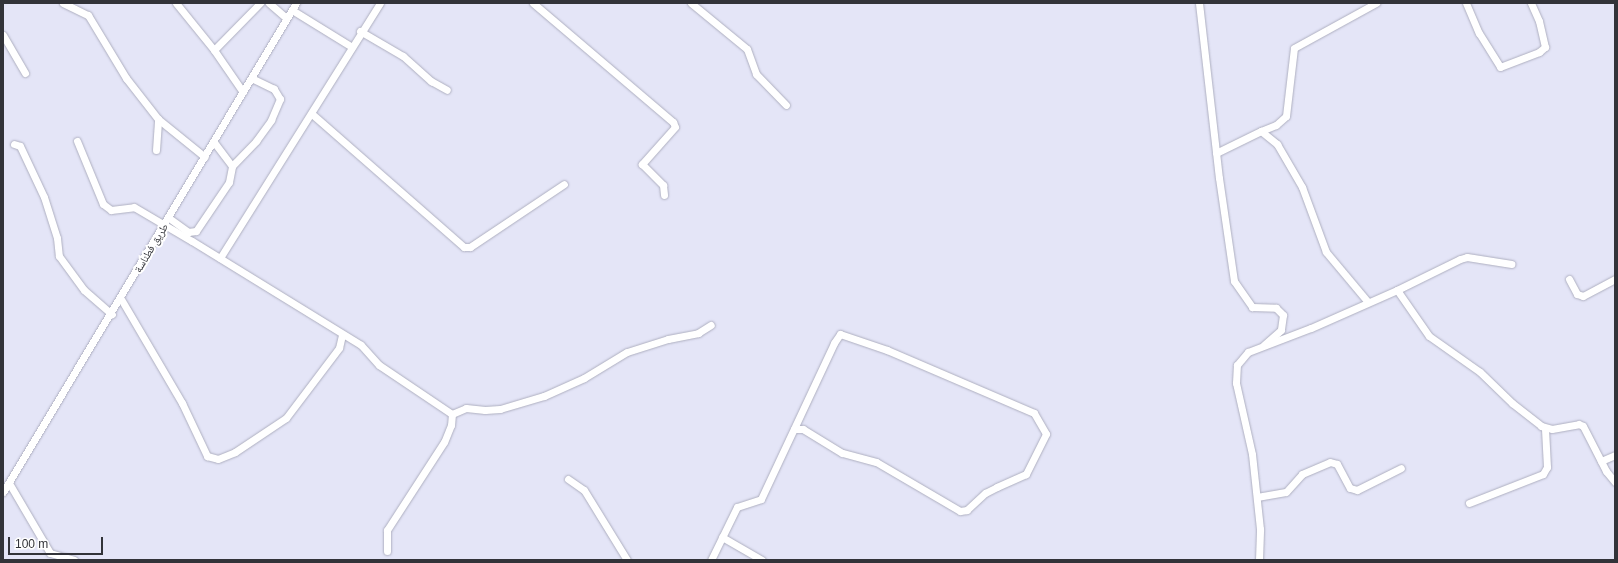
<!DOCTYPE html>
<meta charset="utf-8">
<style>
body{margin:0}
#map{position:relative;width:1618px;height:563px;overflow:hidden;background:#e4e5f7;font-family:Arial,"Noto Naskh Arabic",sans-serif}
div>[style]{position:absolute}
.roads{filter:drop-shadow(0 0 1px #aeafc0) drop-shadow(0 0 1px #aeafc0)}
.street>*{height:7px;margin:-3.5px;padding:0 3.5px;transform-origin:3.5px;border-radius:3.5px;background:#fff}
span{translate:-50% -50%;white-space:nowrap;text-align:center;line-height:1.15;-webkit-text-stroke:4px #fff;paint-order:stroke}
.street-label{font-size:11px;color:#323339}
.frame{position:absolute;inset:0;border:4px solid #323339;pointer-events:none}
.scale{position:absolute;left:8px;top:537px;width:95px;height:18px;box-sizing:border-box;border:2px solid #323339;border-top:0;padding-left:5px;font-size:12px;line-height:14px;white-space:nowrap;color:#323339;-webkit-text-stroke:3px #fff;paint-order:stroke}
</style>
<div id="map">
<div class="roads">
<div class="street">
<i style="left:63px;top:3px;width:28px;rotate:26deg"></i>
<i style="left:88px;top:15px;width:74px;rotate:58.9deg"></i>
<i style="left:126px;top:78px;width:52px;rotate:52deg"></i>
<i style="left:158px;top:119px;width:60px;rotate:39deg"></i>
<i style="left:176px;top:3px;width:60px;rotate:51deg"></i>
<i style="left:214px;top:50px;width:51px;rotate:55.4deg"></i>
<i style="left:269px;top:3px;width:23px;rotate:41deg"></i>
<i style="left:533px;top:3px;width:184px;rotate:40.4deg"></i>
<i style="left:673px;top:122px;width:5px;rotate:68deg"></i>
<i style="left:675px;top:127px;width:50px;rotate:131.7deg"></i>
<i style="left:642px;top:164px;width:30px;rotate:45deg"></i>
<i style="left:663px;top:185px;width:10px;rotate:84deg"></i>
<i style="left:691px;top:3px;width:72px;rotate:39.4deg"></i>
<i style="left:747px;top:49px;width:27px;rotate:70deg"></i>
<i style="left:756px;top:74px;width:43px;rotate:45.9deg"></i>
<i style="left:1199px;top:3px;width:176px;rotate:83.5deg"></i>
<i style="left:1219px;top:178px;width:104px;rotate:81.7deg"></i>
<i style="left:1234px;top:281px;width:32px;rotate:55deg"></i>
<i style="left:1252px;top:307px;width:24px;rotate:2deg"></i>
<i style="left:1276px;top:308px;width:10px;rotate:45deg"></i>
<i style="left:1283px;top:315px;width:15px;rotate:98deg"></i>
<i style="left:1281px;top:330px;width:23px;rotate:139deg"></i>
<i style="left:1466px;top:3px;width:33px;rotate:67deg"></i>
<i style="left:1479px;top:33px;width:40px;rotate:58deg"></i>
<i style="left:1500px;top:67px;width:42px;rotate:-21deg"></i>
<i style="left:1539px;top:52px;width:8px;rotate:-40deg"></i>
<i style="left:1545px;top:47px;width:27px;rotate:-103deg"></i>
<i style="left:1539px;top:21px;width:20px;rotate:-114deg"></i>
<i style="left:292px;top:10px;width:70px;rotate:31.7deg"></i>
<i style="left:360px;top:31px;width:50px;rotate:30.2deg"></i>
<i style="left:403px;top:56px;width:38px;rotate:42deg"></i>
<i style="left:431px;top:81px;width:18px;rotate:29deg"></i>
<i style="left:3px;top:35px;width:44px;rotate:59.9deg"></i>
<i style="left:214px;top:50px;width:66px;rotate:-45.6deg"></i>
<i style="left:312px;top:114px;width:202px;rotate:41.2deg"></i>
<i style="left:464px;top:247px;width:6px"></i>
<i style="left:470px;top:247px;width:113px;rotate:-33.8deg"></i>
<i style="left:1261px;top:131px;width:16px;rotate:-22deg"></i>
<i style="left:1276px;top:125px;width:13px;rotate:-42deg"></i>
<i style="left:1286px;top:116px;width:68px;rotate:-83.3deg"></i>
<i style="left:1294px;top:48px;width:94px;rotate:-28.8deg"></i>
<i style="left:77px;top:141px;width:68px;rotate:67.6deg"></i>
<i style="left:103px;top:204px;width:10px;rotate:37deg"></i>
<i style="left:111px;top:210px;width:23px;rotate:-7deg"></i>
<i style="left:134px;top:207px;width:67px;rotate:30.4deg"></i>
<i style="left:192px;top:241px;width:198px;rotate:31.6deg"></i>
<i style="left:361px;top:345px;width:27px;rotate:48deg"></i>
<i style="left:379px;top:365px;width:88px;rotate:33.9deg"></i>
<i style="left:452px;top:414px;width:11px;rotate:95deg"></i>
<i style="left:451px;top:425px;width:18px;rotate:112deg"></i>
<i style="left:444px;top:442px;width:105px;rotate:122.9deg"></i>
<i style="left:387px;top:530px;width:21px;rotate:90deg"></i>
<i style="left:14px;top:144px;width:6px;rotate:18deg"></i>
<i style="left:20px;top:146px;width:56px;rotate:64.8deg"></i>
<i style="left:44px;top:197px;width:43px;rotate:72.4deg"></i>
<i style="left:57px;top:238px;width:18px;rotate:84deg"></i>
<i style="left:59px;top:256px;width:42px;rotate:53.7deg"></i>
<i style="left:84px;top:290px;width:37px;rotate:41deg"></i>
<i style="left:156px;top:150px;width:31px;rotate:-86deg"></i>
<i style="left:1216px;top:153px;width:50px;rotate:-26.1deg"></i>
<i style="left:1261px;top:131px;width:21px;rotate:39deg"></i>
<i style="left:1277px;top:144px;width:50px;rotate:59.8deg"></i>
<i style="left:1302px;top:187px;width:69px;rotate:69.7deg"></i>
<i style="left:1326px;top:252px;width:65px;rotate:50deg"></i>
<i style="left:232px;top:166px;width:35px;rotate:-46deg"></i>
<i style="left:256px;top:141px;width:26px;rotate:-54deg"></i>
<i style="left:271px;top:120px;width:23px;rotate:-67deg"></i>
<i style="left:280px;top:99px;width:12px;rotate:-121deg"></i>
<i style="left:274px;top:89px;width:25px;rotate:-154deg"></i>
<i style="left:169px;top:218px;width:24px;rotate:36deg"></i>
<i style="left:188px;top:232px;width:8px;rotate:-7deg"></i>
<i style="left:196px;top:231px;width:59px;rotate:-56deg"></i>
<i style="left:229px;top:182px;width:16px;rotate:-79deg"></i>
<i style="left:232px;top:166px;width:30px;rotate:-127deg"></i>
<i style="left:220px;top:258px;width:301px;rotate:-57.9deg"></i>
<i style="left:1569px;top:279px;width:17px;rotate:62deg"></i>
<i style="left:1577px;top:294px;width:6px;rotate:18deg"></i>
<i style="left:1583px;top:296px;width:36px;rotate:-28deg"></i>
<i style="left:1397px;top:290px;width:70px;rotate:-26.2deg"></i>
<i style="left:1460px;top:259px;width:7px;rotate:-16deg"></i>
<i style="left:1467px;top:257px;width:45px;rotate:9deg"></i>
<i style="left:121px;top:299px;width:121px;rotate:59.6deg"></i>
<i style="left:182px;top:403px;width:59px;rotate:64.7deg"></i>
<i style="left:207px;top:456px;width:11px;rotate:15deg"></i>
<i style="left:218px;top:459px;width:18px;rotate:-22deg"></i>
<i style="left:235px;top:452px;width:61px;rotate:-33.7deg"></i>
<i style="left:286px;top:418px;width:88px;rotate:-52.9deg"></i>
<i style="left:339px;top:348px;width:13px;rotate:-77deg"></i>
<i style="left:452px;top:414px;width:15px;rotate:-23deg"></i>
<i style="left:466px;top:408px;width:19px;rotate:6deg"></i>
<i style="left:485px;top:410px;width:15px;rotate:-4deg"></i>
<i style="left:500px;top:409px;width:46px;rotate:-16.5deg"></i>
<i style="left:544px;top:396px;width:44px;rotate:-24.2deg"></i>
<i style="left:584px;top:378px;width:50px;rotate:-31.2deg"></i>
<i style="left:627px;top:352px;width:43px;rotate:-17.6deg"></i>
<i style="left:668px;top:339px;width:31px;rotate:-11deg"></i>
<i style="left:698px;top:333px;width:15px;rotate:-32deg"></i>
<i style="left:1601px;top:461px;width:15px;rotate:-23deg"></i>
<i style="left:568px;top:479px;width:19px;rotate:35deg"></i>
<i style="left:584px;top:490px;width:82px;rotate:58.4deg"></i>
<i style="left:9px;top:483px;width:81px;rotate:59.6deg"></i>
<i style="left:50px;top:553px;width:25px;rotate:16deg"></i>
<i style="left:3px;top:492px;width:570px;rotate:-59.07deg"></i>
<i style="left:1257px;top:497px;width:29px;rotate:-10deg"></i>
<i style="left:1286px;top:492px;width:24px;rotate:-48deg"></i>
<i style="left:1302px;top:474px;width:30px;rotate:-23deg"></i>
<i style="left:1330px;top:462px;width:7px;rotate:16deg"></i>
<i style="left:1337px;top:464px;width:27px;rotate:62deg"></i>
<i style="left:1350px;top:488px;width:7px;rotate:16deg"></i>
<i style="left:1357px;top:490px;width:49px;rotate:-26.6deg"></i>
<i style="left:1469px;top:503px;width:79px;rotate:-21.4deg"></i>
<i style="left:1543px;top:474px;width:8px;rotate:-60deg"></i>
<i style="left:1547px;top:467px;width:38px;rotate:-93deg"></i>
<i style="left:722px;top:537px;width:46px;rotate:29.9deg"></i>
<i style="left:711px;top:560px;width:59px;rotate:-63.9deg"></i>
<i style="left:737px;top:507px;width:25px;rotate:-18deg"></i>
<i style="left:761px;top:499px;width:172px;rotate:-64.9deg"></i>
<i style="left:834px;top:343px;width:11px;rotate:-56deg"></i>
<i style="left:840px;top:334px;width:50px;rotate:18.8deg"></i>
<i style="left:887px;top:350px;width:160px;rotate:23.2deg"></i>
<i style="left:1034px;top:413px;width:24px;rotate:60deg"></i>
<i style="left:1046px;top:434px;width:45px;rotate:116.6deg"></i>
<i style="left:1026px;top:474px;width:32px;rotate:156deg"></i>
<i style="left:997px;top:487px;width:13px;rotate:153deg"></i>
<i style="left:985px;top:493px;width:25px;rotate:137deg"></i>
<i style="left:967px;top:510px;width:7px;rotate:172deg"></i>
<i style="left:960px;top:511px;width:97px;rotate:-149.7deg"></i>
<i style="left:876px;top:462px;width:35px;rotate:-165deg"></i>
<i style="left:842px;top:453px;width:46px;rotate:-148.4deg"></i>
<i style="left:803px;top:429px;width:9px;rotate:180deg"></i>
<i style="left:1259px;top:560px;width:31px;rotate:-88deg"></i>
<i style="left:1260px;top:529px;width:75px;rotate:-96.1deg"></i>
<i style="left:1252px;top:454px;width:73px;rotate:-102.7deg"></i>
<i style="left:1236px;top:383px;width:18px;rotate:-87deg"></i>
<i style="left:1237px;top:365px;width:17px;rotate:-50deg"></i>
<i style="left:1248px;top:352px;width:67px;rotate:-20.9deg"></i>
<i style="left:1311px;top:328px;width:94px;rotate:-23.8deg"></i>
<i style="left:1397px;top:290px;width:56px;rotate:55.2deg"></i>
<i style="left:1429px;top:336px;width:62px;rotate:35.2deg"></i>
<i style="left:1480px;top:372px;width:45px;rotate:44.1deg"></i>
<i style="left:1512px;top:403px;width:37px;rotate:38deg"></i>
<i style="left:1541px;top:426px;width:11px;rotate:15deg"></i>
<i style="left:1552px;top:429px;width:27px;rotate:-10deg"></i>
<i style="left:1579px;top:424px;width:4px;rotate:27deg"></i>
<i style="left:1583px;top:426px;width:51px;rotate:62.9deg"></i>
<i style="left:1606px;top:471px;width:14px;rotate:51deg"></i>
</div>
</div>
<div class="street-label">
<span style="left:151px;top:248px;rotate:-59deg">طريق فطناسة</span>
</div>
<div class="frame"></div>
<div class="scale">100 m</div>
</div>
